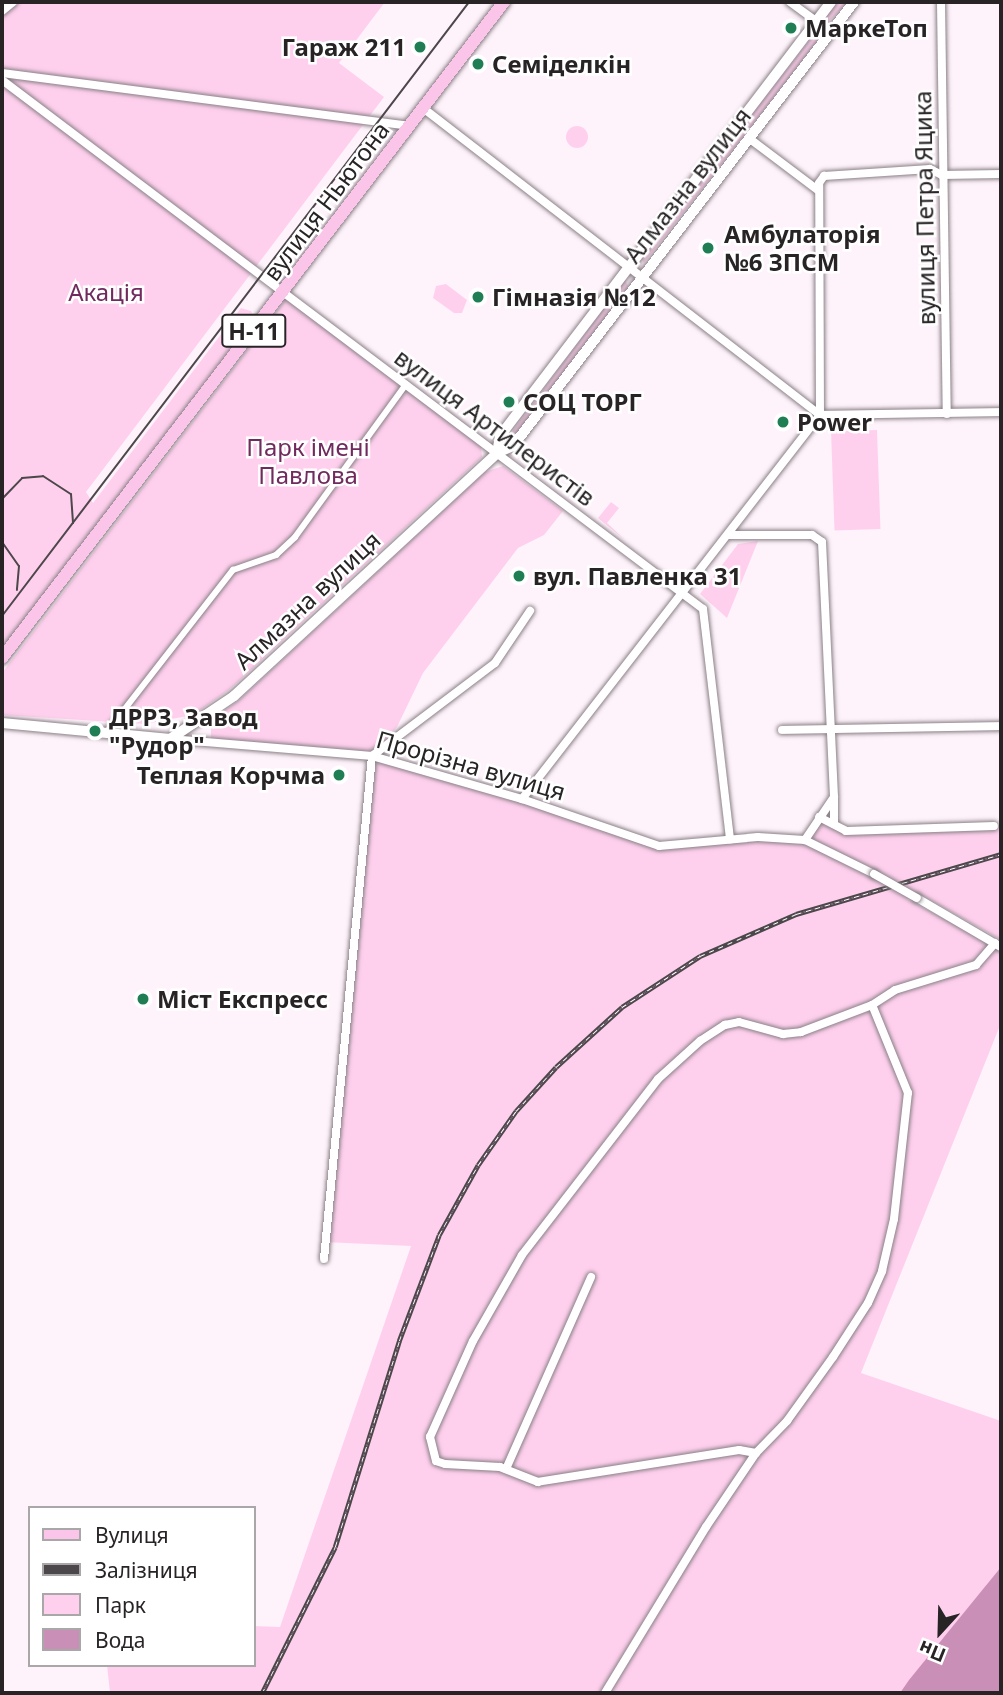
<!DOCTYPE html>
<meta charset="utf-8">
<style>
body{margin:0}
#map{position:relative;width:1003px;height:1695px;overflow:hidden;background:#fff3fb;font-family:"Noto Sans",sans-serif}
div>[style]{position:absolute}
.green>*{inset:0;background:#ffd0ee;transform-origin:0 0}
.round{border-radius:50%}
.water>*{inset:0;background:#ca8fb6}
.roads{filter:drop-shadow(0 0 2px #8a8086) drop-shadow(0 0 2px #8a8086)}
.pedestrian>*{height:6px;margin:-3px;padding:0 3px;transform-origin:3px;border-radius:3px;background:#fff}
.minor>*{height:8px;margin:-4px;padding:0 4px;transform-origin:4px;border-radius:4px;background:#fff}
.tertiary>*{height:10px;margin:-5px;padding:0 5px;transform-origin:5px;border-radius:5px;background:#fff}
.primary>*{height:12px;margin:-6px;padding:0 6px;transform-origin:6px;border-radius:6px;background:#fbc4e9}
.tram>*{height:2px;margin:-1px;padding:0 1px;transform-origin:1px;border-radius:1px;background:#4c474a}
.rail>*{height:4.5px;margin-top:-2.25px;transform-origin:0;background:repeating-linear-gradient(90deg,#fff 0 5px,#4c474a 0 10px);box-sizing:border-box;border-block:2px solid #4c474a}
.bridges{filter:drop-shadow(0 0 2px #8a8086) drop-shadow(0 0 2px #8a8086)}
.minor-bridge>*{height:8px;margin:-4px;padding:0 4px;transform-origin:4px;border-radius:4px;background:#fff}
.dots>*{width:19px;height:19px;translate:-50% -50%;box-sizing:border-box;border:4px solid #fff;border-radius:50%}
span{translate:-50% -50%;white-space:nowrap;text-align:center;line-height:1.15;-webkit-text-stroke:5px #fff;paint-order:stroke}
.shield-label span{padding:2px 5px;background:#fff;border:2px solid;border-radius:5px;-webkit-text-stroke-width:0}
.shield-label{font-size:23px;color:#282426;font-weight:700}
.poi-label{font-size:24px;color:#282426;font-weight:700}
.left{translate:0 -50%;text-align:left}
.right{translate:-100% -50%;text-align:right}
.street-label{font-size:24px;color:#282426}
.park-label{font-size:24px;color:#702a5d}
.frame{position:absolute;inset:0;border:4px solid #282426;pointer-events:none}
.legend{position:absolute;left:28px;top:1506px;width:228px;height:161px;box-sizing:border-box;background:#fff;border:2px solid #a9a7a8;margin:0;padding:9px 12px;list-style:none;font-size:21px;color:#282426}
.legend li{display:flex;align-items:center;gap:14px;height:35px}
.legend b{width:35px;border:2px solid #a9a7a8}
.north{position:absolute;left:905px;top:1597px;width:70px;height:70px;-webkit-text-stroke:5px #fff;paint-order:stroke;rotate:202deg;font-size:19px;font-weight:700;line-height:28px;text-align:center;color:#282426}
.north::after{content:'';display:block;margin:auto;width:24px;height:32px;background:#282426;clip-path:polygon(50% 0,100% 100%,50% 72%,0 100%)}
</style>
<div id="map">
<div class="green">
<i style="clip-path:polygon(2px 2px,385px 2px,339px 63px,384px 97px,86px 492px,93px 503px,241px 308px,251px 311px,257px 322px,2px 651px)"></i>
<i style="clip-path:polygon(836px 2px,848px 2px,827px 23px,824px 18px)"></i>
<i style="clip-path:polygon(819px 28px,824px 33px,644px 263px,641px 257px)"></i>
<i class="round" style="left:566px;top:126px;width:22px;height:22px"></i>
<i style="clip-path:polygon(625px 280px,629px 288px,512px 441px,506px 440px)"></i>
<i style="clip-path:polygon(446px 284px,467px 300px,462px 313px,454px 313px,433px 298px,436px 286px)"></i>
<i style="clip-path:polygon(286px 299px,481px 446px,482px 457px,229px 690px,193px 715px,145px 724px,2px 715px,2px 673px)"></i>
<i style="left:877px;top:430px;width:99px;height:46px;rotate:88deg"></i>
<i style="clip-path:polygon(503px 466px,563px 511px,544px 535px,518px 548px,423px 673px,397px 727px,373px 756px,659px 846px,730px 839px,804px 840px,819px 817px,846px 831px,1001px 826px,1001px 940px,920px 894px,907px 899px,1001px 950px,1001px 1023px,861px 1373px,1001px 1421px,1001px 1567px,900px 1693px,110px 1693px,107px 1665px,254px 1665px,254px 1626px,280px 1627px,411px 1246px,324px 1242px,372px 756px,211px 743px,211px 727px,215px 717px,238px 701px,485px 472px)"></i>
<i style="clip-path:polygon(611px 502px,619px 508px,607px 523px,625px 540px,598px 518px)"></i>
<i style="clip-path:polygon(758px 541px,727px 618px,700px 594px,738px 544px)"></i>
</div>
<div class="water">
<i style="clip-path:polygon(1001px 1567px,1001px 1693px,900px 1693px,909px 1680px)"></i>
</div>
<div class="roads">
<div class="pedestrian">
<i style="left:106px;top:733px;width:207px;rotate:-52.1deg"></i>
<i style="left:233px;top:570px;width:46px;rotate:-19.2deg"></i>
<i style="left:276px;top:555px;width:26px;rotate:-43deg"></i>
<i style="left:295px;top:537px;width:189px;rotate:-54deg"></i>
</div>
<div class="minor">
<i style="left:790px;top:2px;width:51px;rotate:36.2deg"></i>
<i style="left:941px;top:2px;width:412px;rotate:89.2deg"></i>
<i style="left:2px;top:11px;width:14px;rotate:-39deg"></i>
<i style="left:2px;top:73px;width:410px;rotate:7.4deg"></i>
<i style="left:2px;top:80px;width:878px;rotate:37.04deg"></i>
<i style="left:703px;top:609px;width:232px;rotate:83.3deg"></i>
<i style="left:423px;top:108px;width:502px;rotate:37.71deg"></i>
<i style="left:750px;top:139px;width:86px;rotate:37deg"></i>
<i style="left:820px;top:415px;width:232px;rotate:-90.2deg"></i>
<i style="left:819px;top:183px;width:9px;rotate:-54deg"></i>
<i style="left:824px;top:176px;width:106px;rotate:-3.8deg"></i>
<i style="left:930px;top:169px;width:13px;rotate:27deg"></i>
<i style="left:942px;top:175px;width:59px;rotate:-1deg"></i>
<i style="left:820px;top:415px;width:181px;rotate:-0.9deg"></i>
<i style="left:728px;top:535px;width:84px"></i>
<i style="left:812px;top:535px;width:12px;rotate:35deg"></i>
<i style="left:822px;top:542px;width:255px;rotate:87.3deg"></i>
<i style="left:834px;top:797px;width:52px;rotate:124deg"></i>
<i style="left:782px;top:730px;width:219px;rotate:-1deg"></i>
<i style="left:170px;top:739px;width:203px;rotate:4.8deg"></i>
<i style="left:372px;top:756px;width:156px;rotate:16deg"></i>
<i style="left:522px;top:799px;width:145px;rotate:18.9deg"></i>
<i style="left:659px;top:846px;width:99px;rotate:-5.2deg"></i>
<i style="left:758px;top:837px;width:47px;rotate:3.7deg"></i>
<i style="left:805px;top:840px;width:77px;rotate:26.2deg"></i>
<i style="left:522px;top:799px;width:486px;rotate:-52.2deg"></i>
<i style="left:819px;top:817px;width:30px;rotate:27deg"></i>
<i style="left:846px;top:831px;width:148px;rotate:-1.9deg"></i>
<i style="left:834px;top:824px;width:27px;rotate:-90deg"></i>
<i style="left:917px;top:898px;width:97px;rotate:30.3deg"></i>
<i style="left:324px;top:1259px;width:505px;rotate:-84.55deg"></i>
<i style="left:372px;top:756px;width:154px;rotate:-37.1deg"></i>
<i style="left:495px;top:663px;width:63px;rotate:-56.1deg"></i>
<i style="left:756px;top:1453px;width:17px;rotate:-170deg"></i>
<i style="left:739px;top:1450px;width:204px;rotate:171deg"></i>
<i style="left:538px;top:1482px;width:41px;rotate:-158.5deg"></i>
<i style="left:500px;top:1467px;width:55px;rotate:-176.9deg"></i>
<i style="left:445px;top:1464px;width:9px;rotate:-162deg"></i>
<i style="left:436px;top:1461px;width:25px;rotate:-104deg"></i>
<i style="left:430px;top:1437px;width:105px;rotate:-65.9deg"></i>
<i style="left:473px;top:1341px;width:99px;rotate:-60.3deg"></i>
<i style="left:522px;top:1255px;width:222px;rotate:-52.3deg"></i>
<i style="left:658px;top:1079px;width:57px;rotate:-42.1deg"></i>
<i style="left:700px;top:1041px;width:30px;rotate:-33deg"></i>
<i style="left:725px;top:1025px;width:14px;rotate:-12deg"></i>
<i style="left:739px;top:1022px;width:46px;rotate:15.3deg"></i>
<i style="left:783px;top:1034px;width:18px;rotate:-6deg"></i>
<i style="left:801px;top:1032px;width:76px;rotate:-20.8deg"></i>
<i style="left:872px;top:1005px;width:27px;rotate:-33deg"></i>
<i style="left:895px;top:990px;width:85px;rotate:-17.2deg"></i>
<i style="left:976px;top:965px;width:29px;rotate:-49deg"></i>
<i style="left:506px;top:1469px;width:210px;rotate:-66.1deg"></i>
<i style="left:605px;top:1693px;width:194px;rotate:-58.7deg"></i>
<i style="left:706px;top:1527px;width:89px;rotate:-56deg"></i>
<i style="left:756px;top:1453px;width:45px;rotate:-45.9deg"></i>
<i style="left:787px;top:1421px;width:79px;rotate:-54.3deg"></i>
<i style="left:833px;top:1357px;width:64px;rotate:-57.1deg"></i>
<i style="left:868px;top:1303px;width:35px;rotate:-66deg"></i>
<i style="left:882px;top:1271px;width:53px;rotate:-77deg"></i>
<i style="left:894px;top:1219px;width:127px;rotate:-83.7deg"></i>
<i style="left:908px;top:1093px;width:95px;rotate:-112.2deg"></i>
</div>
<div class="tertiary">
<i style="left:497px;top:453px;width:17px;rotate:-80deg"></i>
<i style="left:500px;top:436px;width:546px;rotate:-52.67deg"></i>
<i style="left:2px;top:723px;width:169px;rotate:5.4deg"></i>
<i style="left:170px;top:739px;width:77px;rotate:-33.9deg"></i>
<i style="left:234px;top:696px;width:358px;rotate:-42.7deg"></i>
<i style="left:497px;top:453px;width:17px;rotate:-24deg"></i>
<i style="left:513px;top:446px;width:560px;rotate:-52.48deg"></i>
</div>
<div class="primary">
<i style="left:2px;top:658px;width:826px;rotate:-52.58deg"></i>
</div>
</div>
<div class="tram">
<i style="left:2px;top:499px;width:29px;rotate:-46deg"></i>
<i style="left:22px;top:478px;width:21px;rotate:-5deg"></i>
<i style="left:43px;top:476px;width:33px;rotate:33deg"></i>
<i style="left:71px;top:494px;width:29px;rotate:86deg"></i>
<i style="left:2px;top:542px;width:29px;rotate:55deg"></i>
<i style="left:19px;top:566px;width:24px;rotate:95deg"></i>
<i style="left:2px;top:616px;width:771px;rotate:-52.74deg"></i>
</div>
<div class="rail">
<i style="left:262px;top:1693px;width:163px;rotate:-63.4deg"></i>
<i style="left:335px;top:1547px;width:216px;rotate:-72.7deg"></i>
<i style="left:399px;top:1341px;width:113px;rotate:-69.3deg"></i>
<i style="left:439px;top:1235px;width:80px;rotate:-60.9deg"></i>
<i style="left:478px;top:1165px;width:66px;rotate:-54.9deg"></i>
<i style="left:516px;top:1111px;width:59px;rotate:-47.7deg"></i>
<i style="left:556px;top:1067px;width:89px;rotate:-42.3deg"></i>
<i style="left:622px;top:1007px;width:93px;rotate:-33.2deg"></i>
<i style="left:700px;top:956px;width:105px;rotate:-23.6deg"></i>
<i style="left:796px;top:914px;width:214px;rotate:-16.3deg"></i>
</div>
<div class="bridges">
<div class="minor-bridge">
<i style="left:874px;top:874px;width:49px;rotate:29.2deg"></i>
</div>
</div>
<div class="dots">
<i style="left:791px;top:28px;background:#207e54"></i>
<i style="left:420px;top:47px;background:#207e54"></i>
<i style="left:478px;top:64px;background:#207e54"></i>
<i style="left:708px;top:248px;background:#207e54"></i>
<i style="left:478px;top:297px;background:#207e54"></i>
<i style="left:509px;top:402px;background:#207e54"></i>
<i style="left:783px;top:422px;background:#207e54"></i>
<i style="left:519px;top:576px;background:#207e54"></i>
<i style="left:95px;top:731px;background:#207e54"></i>
<i style="left:339px;top:775px;background:#207e54"></i>
<i style="left:143px;top:999px;background:#207e54"></i>
</div>
<div class="shield-label">
<span style="left:254px;top:331px">Н-11</span>
</div>
<div class="poi-label">
<span class="left" style="left:805px;top:28px">МаркеТоп</span>
<span class="right" style="left:406px;top:47px">Гараж 211</span>
<span class="left" style="left:492px;top:64px">Семіделкін</span>
<span class="left" style="left:724px;top:248px">Амбулаторія<br>№6 ЗПСМ</span>
<span class="left" style="left:492px;top:297px">Гімназія №12</span>
<span class="left" style="left:523px;top:402px">СОЦ ТОРГ</span>
<span class="left" style="left:797px;top:422px">Power</span>
<span class="left" style="left:533px;top:576px">вул. Павленка 31</span>
<span class="left" style="left:109px;top:731px">ДРРЗ, Завод<br>"Рудор"</span>
<span class="right" style="left:325px;top:775px">Теплая Корчма</span>
<span class="left" style="left:157px;top:999px">Міст Експресс</span>
</div>
<div class="street-label">
<span style="left:687px;top:185px;rotate:-52deg">Алмазна вулиця</span>
<span style="left:326px;top:201px;rotate:-53deg">вулиця Ньютона</span>
<span style="left:924px;top:208px;rotate:-91deg">вулиця Петра Яцика</span>
<span style="left:495px;top:427px;rotate:37deg">вулиця Артилеристів</span>
<span style="left:307px;top:600px;rotate:-43deg">Алмазна вулиця</span>
<span style="left:471px;top:765px;rotate:16deg">Прорізна вулиця</span>
</div>
<div class="park-label">
<span style="left:106px;top:292px">Акація</span>
<span style="left:308px;top:461px">Парк імені<br>Павлова</span>
</div>
<div class="frame"></div>
<ul class="legend">
<li><b style="height:9px;background:#fbc4e9"></b>Вулиця</li>
<li><b style="height:9px;background:#4c474a"></b>Залізниця</li>
<li><b style="height:19px;background:#ffd0ee"></b>Парк</li>
<li><b style="height:19px;background:#ca8fb6"></b>Вода</li>
</ul>
<div class="north">Пн</div>
</div>
